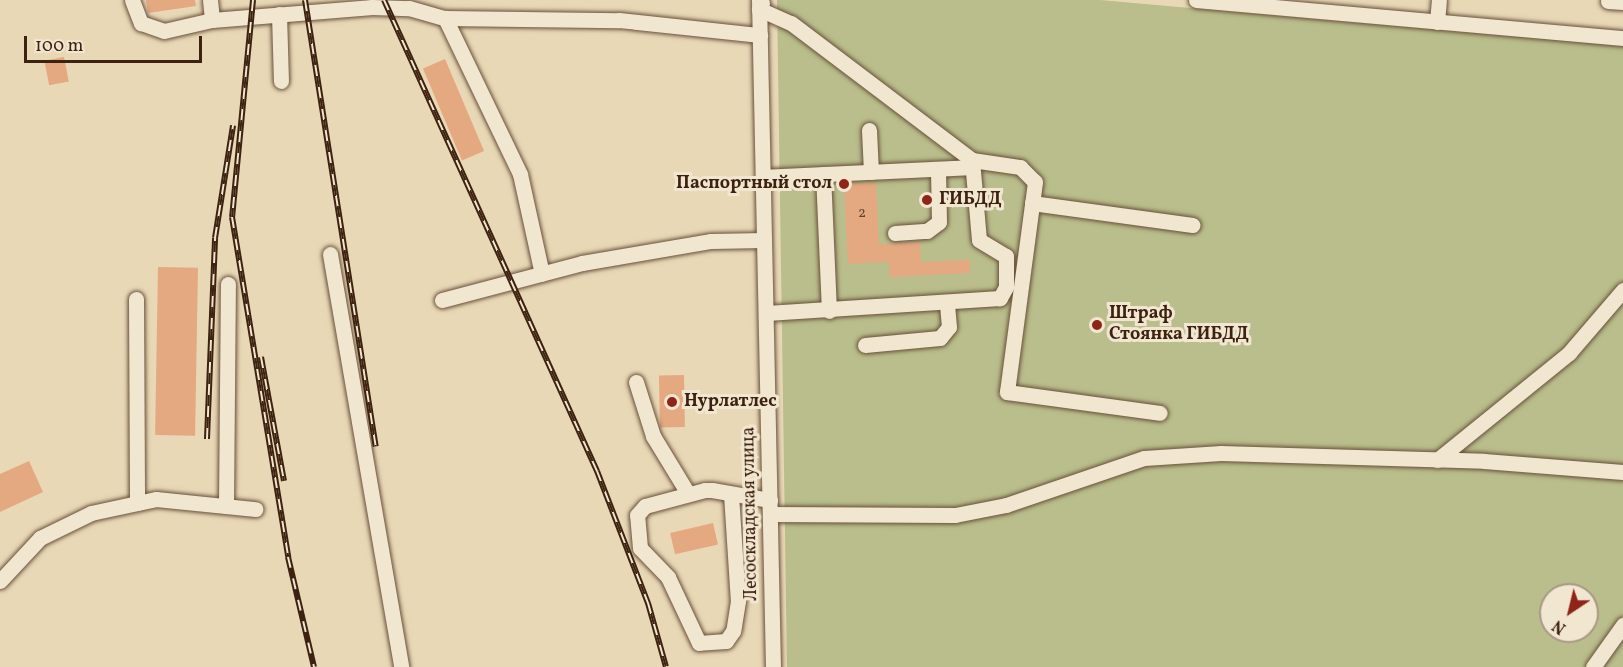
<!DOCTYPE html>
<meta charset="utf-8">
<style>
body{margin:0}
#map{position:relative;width:1623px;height:667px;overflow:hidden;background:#e9d8b6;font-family:Vollkorn,serif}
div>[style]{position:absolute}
.green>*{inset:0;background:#b9be8c}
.building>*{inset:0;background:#e4a980;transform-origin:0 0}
.roads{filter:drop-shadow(0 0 2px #69503a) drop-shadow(0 0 2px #69503a)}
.minor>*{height:15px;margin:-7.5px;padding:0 7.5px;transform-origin:7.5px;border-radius:7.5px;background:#f1e6d0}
.rail>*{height:6px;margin-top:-3px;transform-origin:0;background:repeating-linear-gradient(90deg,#f1e6d0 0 11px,#3e2211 0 22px);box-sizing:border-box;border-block:2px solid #3e2211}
.dots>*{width:16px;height:16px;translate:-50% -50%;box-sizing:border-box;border:3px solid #f1e6d0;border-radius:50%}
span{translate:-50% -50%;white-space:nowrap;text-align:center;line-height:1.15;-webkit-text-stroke:6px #f1e6d0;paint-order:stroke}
.number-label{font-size:15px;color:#68442d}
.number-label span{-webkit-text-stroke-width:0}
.poi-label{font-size:18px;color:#3e2211;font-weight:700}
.right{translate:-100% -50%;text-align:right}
.left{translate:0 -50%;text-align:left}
.street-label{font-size:18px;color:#3e2211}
.north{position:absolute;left:1539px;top:583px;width:60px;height:60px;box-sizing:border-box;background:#f1e6d0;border:2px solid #a99884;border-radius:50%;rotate:215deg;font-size:16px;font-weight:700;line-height:24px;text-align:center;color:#3e2211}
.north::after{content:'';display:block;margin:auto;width:21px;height:27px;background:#8f2418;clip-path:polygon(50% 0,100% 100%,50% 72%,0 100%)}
.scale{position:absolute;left:24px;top:36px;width:178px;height:27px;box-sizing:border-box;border:3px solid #3e2211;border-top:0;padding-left:8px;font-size:18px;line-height:21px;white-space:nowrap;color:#3e2211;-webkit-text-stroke:4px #f1e6d0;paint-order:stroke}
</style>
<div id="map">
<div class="green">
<i style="clip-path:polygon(evenodd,777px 0,1100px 0,1623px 46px,1623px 667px,787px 667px,777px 0,1551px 595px,1587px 595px,1587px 631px,1551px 631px,1551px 595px)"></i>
</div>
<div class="building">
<i style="clip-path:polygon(146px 0,195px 0,196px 6px,148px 13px)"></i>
<i style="left:64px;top:57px;width:25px;height:20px;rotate:79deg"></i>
<i style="left:445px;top:59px;width:100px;height:24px;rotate:67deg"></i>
<i style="clip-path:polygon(876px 183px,879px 244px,920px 242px,921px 262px,970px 260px,970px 273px,890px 277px,889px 262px,848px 264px,844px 184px)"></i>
<i style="left:158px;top:267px;width:40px;height:168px;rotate:1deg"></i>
<i style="left:684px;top:375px;width:52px;height:25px;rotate:89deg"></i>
<i style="clip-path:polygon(29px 461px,43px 492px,0 512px,0 474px)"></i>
<i style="left:713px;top:523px;width:22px;height:44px;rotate:77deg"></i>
</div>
<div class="roads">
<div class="minor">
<i style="left:132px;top:0;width:25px;rotate:69deg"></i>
<i style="left:141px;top:23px;width:24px;rotate:19deg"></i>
<i style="left:164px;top:31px;width:49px;rotate:-12.9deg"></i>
<i style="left:212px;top:20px;width:161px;rotate:-4.6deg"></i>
<i style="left:372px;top:7px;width:37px;rotate:2deg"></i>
<i style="left:409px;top:8px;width:37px;rotate:16deg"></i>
<i style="left:445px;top:18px;width:174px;rotate:0.7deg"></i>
<i style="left:619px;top:20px;width:142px;rotate:6.1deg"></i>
<i style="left:210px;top:0;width:20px;rotate:84deg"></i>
<i style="left:759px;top:0;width:667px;rotate:88.8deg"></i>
<i style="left:1196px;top:0;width:429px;rotate:5.1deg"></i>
<i style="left:1608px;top:1px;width:15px;rotate:4deg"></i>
<i style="left:762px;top:3px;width:7px;rotate:117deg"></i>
<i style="left:759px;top:9px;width:35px;rotate:24deg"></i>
<i style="left:791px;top:23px;width:227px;rotate:37.1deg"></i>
<i style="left:972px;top:160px;width:80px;rotate:85deg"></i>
<i style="left:979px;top:240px;width:31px;rotate:31deg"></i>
<i style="left:1006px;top:256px;width:31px;rotate:90deg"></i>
<i style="left:1006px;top:287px;width:13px;rotate:119deg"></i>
<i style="left:1000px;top:298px;width:234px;rotate:176.3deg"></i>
<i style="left:279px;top:14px;width:67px;rotate:88.3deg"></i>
<i style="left:445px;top:18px;width:173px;rotate:64.3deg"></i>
<i style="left:520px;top:174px;width:102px;rotate:77.6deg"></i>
<i style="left:1437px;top:22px;width:22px;rotate:-85deg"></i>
<i style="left:869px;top:130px;width:42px;rotate:87.3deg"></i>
<i style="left:972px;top:160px;width:49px;rotate:8.3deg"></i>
<i style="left:1020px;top:167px;width:21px;rotate:45deg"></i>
<i style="left:1035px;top:182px;width:212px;rotate:97.6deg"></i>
<i style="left:1007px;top:392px;width:154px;rotate:7.8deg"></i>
<i style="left:823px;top:174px;width:137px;rotate:87.5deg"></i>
<i style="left:763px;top:177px;width:209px;rotate:-2.7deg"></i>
<i style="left:1032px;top:203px;width:162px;rotate:7.8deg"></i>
<i style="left:895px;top:233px;width:32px;rotate:-4deg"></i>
<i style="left:927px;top:231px;width:15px;rotate:-37deg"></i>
<i style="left:939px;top:222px;width:53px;rotate:-91.1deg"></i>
<i style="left:330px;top:254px;width:419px;rotate:80.2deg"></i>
<i style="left:136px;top:299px;width:204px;rotate:89.7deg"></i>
<i style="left:442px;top:300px;width:145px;rotate:-14.8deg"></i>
<i style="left:582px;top:263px;width:131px;rotate:-9.7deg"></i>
<i style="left:711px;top:241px;width:53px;rotate:-1.1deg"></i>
<i style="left:865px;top:345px;width:75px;rotate:-5.3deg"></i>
<i style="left:940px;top:338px;width:14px;rotate:-51deg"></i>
<i style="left:949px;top:327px;width:25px;rotate:-95deg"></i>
<i style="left:636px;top:382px;width:57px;rotate:72.5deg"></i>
<i style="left:653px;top:436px;width:66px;rotate:58.7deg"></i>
<i style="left:1437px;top:460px;width:170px;rotate:-39deg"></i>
<i style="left:1569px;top:353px;width:83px;rotate:-49.4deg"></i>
<i style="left:731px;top:494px;width:107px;rotate:86.3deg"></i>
<i style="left:738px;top:601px;width:30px;rotate:99deg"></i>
<i style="left:733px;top:631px;width:12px;rotate:125deg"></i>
<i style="left:726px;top:641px;width:27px;rotate:176deg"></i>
<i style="left:699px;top:643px;width:73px;rotate:-115.2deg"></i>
<i style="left:668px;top:577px;width:40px;rotate:-134deg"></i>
<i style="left:640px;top:548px;width:33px;rotate:-95deg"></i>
<i style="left:637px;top:515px;width:12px;rotate:-48deg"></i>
<i style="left:645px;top:506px;width:62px;rotate:-14.9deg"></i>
<i style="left:705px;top:490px;width:7px"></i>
<i style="left:712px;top:490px;width:59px;rotate:9.8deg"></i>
<i style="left:226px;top:506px;width:222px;rotate:-89.5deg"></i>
<i style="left:770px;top:514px;width:185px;rotate:0.3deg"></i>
<i style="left:955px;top:515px;width:52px;rotate:-11.1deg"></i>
<i style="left:1006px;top:505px;width:146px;rotate:-18.8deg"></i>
<i style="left:1144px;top:458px;width:77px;rotate:-3.7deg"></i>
<i style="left:1221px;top:453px;width:263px;rotate:1.7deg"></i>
<i style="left:1484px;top:461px;width:139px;rotate:4.5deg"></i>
<i style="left:0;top:581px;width:59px;rotate:-47.1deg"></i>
<i style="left:40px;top:538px;width:57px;rotate:-26.1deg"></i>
<i style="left:91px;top:513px;width:66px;rotate:-12.2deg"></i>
<i style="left:156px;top:499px;width:100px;rotate:5.8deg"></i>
<i style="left:1593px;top:667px;width:52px;rotate:-54.5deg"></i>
</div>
</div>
<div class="rail">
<i style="left:253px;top:0;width:218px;rotate:95.5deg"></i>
<i style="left:232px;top:217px;width:345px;rotate:80.6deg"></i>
<i style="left:288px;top:557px;width:113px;rotate:76.7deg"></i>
<i style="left:305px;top:0;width:452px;rotate:81deg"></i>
<i style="left:384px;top:0;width:517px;rotate:65.67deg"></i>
<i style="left:597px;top:471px;width:142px;rotate:68.9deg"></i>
<i style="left:648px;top:603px;width:66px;rotate:74.3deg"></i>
<i style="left:261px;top:357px;width:126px;rotate:79.5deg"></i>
<i style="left:207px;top:439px;width:201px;rotate:-87.7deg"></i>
<i style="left:215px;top:238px;width:114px;rotate:-80.9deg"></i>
</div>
<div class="dots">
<i style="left:844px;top:184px;background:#8f2418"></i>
<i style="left:927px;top:200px;background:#8f2418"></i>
<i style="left:1097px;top:325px;background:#8f2418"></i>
<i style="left:672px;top:402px;background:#8f2418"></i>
</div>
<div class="number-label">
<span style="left:862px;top:214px">2</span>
</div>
<div class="poi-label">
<span class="right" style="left:832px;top:184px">Паспортный стол</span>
<span class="left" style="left:939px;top:200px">ГИБДД</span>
<span class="left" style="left:1109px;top:325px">Штраф<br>Стоянка ГИБДД</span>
<span class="left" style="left:684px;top:402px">Нурлатлес</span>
</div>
<div class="street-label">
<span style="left:751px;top:514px;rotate:-91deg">Лесоскладская улица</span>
</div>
<div class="north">N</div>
<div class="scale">100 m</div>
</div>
